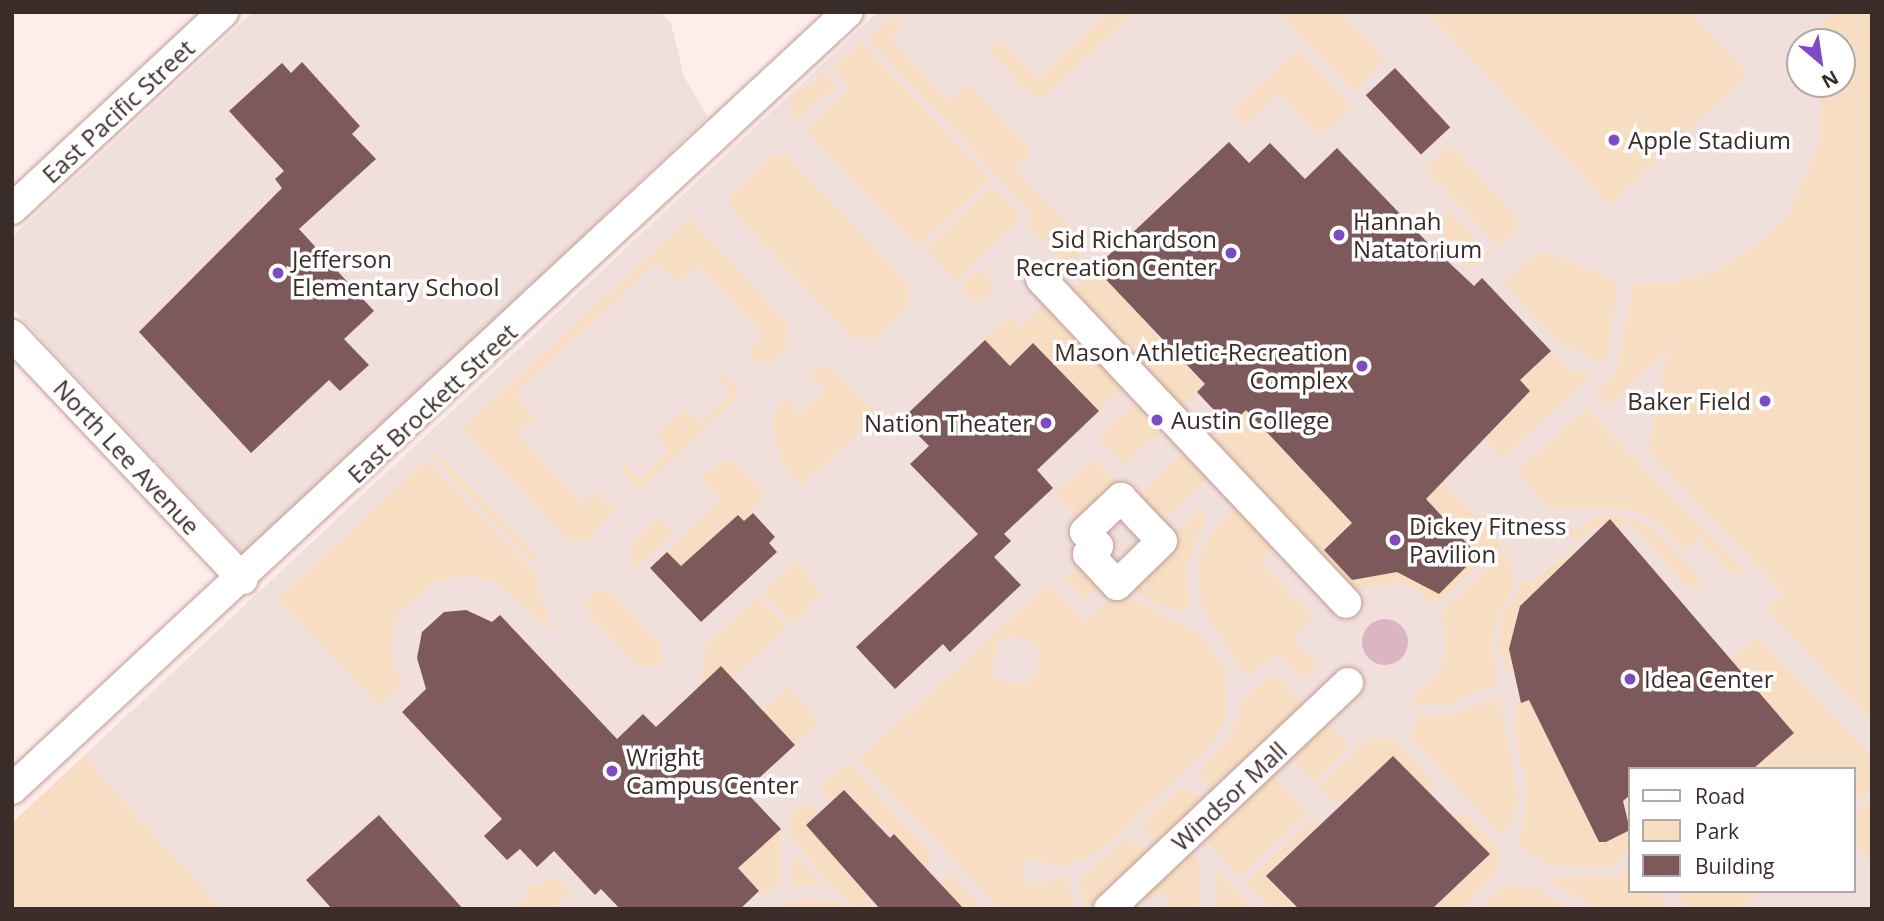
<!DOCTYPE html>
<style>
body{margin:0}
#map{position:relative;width:1884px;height:921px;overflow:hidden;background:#feeeeb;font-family:"Open Sans",sans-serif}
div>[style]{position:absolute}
.built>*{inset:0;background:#f1dfdb}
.green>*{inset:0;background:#f7ddc2;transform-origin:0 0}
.round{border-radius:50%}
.water>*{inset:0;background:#dcb5c3}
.building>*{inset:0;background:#7e595c;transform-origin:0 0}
.roads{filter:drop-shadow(0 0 2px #bf9c94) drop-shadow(0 0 2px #bf9c94)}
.minor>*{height:30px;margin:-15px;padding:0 15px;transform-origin:15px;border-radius:15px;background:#fff}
.dots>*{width:19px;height:19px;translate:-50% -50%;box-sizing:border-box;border:4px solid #fff;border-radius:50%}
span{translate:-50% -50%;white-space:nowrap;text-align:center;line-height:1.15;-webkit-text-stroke:7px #fff;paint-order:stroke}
.street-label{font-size:24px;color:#3a2c29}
.poi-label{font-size:24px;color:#3a2c29}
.left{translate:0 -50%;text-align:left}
.right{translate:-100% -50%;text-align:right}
.frame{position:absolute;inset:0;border:14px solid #3a2c29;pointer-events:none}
.legend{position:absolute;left:1628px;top:767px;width:228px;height:126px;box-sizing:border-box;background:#fff;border:2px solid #b0aba9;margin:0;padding:9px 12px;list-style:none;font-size:21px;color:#3a2c29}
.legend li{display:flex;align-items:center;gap:14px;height:35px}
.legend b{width:35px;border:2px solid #b0aba9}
.north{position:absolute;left:1786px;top:28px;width:70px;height:70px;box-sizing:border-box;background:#fff;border:2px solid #b0aba9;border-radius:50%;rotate:151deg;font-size:19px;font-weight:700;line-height:28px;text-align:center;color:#3a2c29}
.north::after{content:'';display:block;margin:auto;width:24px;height:32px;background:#7d4bc3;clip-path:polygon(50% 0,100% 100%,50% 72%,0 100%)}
</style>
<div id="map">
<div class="built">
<i style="clip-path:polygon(253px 12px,661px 12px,671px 23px,684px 77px,708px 117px,245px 556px,12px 308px,12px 237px)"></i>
<i style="clip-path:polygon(evenodd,878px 12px,1872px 12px,1872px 909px,12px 909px,12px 823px,878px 12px,1800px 42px,1842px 42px,1842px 84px,1800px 84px,1800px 42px,878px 12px,1630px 769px,1854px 769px,1854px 891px,1630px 891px,1630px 769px)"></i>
</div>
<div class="green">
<i style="clip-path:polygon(1108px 12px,1134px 12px,1044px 98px,1033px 98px,989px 50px,1002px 40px,1039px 79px)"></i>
<i style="clip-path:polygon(1278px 12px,1338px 12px,1386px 59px,1354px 91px)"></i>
<i style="clip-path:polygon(1427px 12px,1689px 12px,1748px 74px,1610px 205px)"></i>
<i style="clip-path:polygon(1834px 12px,1872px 12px,1872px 720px,1772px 615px,1770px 606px,1783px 593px,1648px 450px,1667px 351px,1682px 335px,1608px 407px,1595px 394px,1616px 374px,1634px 284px,1673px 283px,1719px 270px,1767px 237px,1790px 212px,1820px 140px,1821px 84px,1842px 84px,1842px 42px,1810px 42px,1808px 36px)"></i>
<i style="clip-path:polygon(899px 14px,902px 23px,889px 38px,948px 100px,968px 84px,1031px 150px,1016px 171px,1088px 247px,1067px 267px,1027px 224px,1034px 216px,867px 37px)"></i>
<i style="clip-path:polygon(861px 42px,990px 179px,917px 246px,805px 130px,848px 87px,832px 69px)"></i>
<i style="clip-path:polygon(1298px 50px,1352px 107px,1321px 137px,1279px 92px,1246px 125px,1232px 111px)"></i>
<i style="clip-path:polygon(821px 70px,837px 87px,796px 120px,790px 98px,814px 83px)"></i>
<i style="clip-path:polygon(1450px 145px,1517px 216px,1516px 228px,1499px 247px,1425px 168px)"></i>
<i style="clip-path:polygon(786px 154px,910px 286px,909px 305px,873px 340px,852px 337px,729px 207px,732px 194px,771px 158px)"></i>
<i style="left:992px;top:186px;width:44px;height:91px;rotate:47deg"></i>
<i style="clip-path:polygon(1450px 212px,1490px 254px,1478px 266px,1468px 267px,1432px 229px)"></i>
<i style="clip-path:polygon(690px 218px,789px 325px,788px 342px,773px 363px,755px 360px,749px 350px,764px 335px,699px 265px,678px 282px,657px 262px,515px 393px,535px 417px,518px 435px,581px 503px,596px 491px,615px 510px,588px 539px,570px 542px,463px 428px)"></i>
<i style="clip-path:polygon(1543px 251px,1619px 282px,1605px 363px,1562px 345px,1502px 282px)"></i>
<i style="left:1095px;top:268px;width:160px;height:33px;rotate:47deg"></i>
<i class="round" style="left:964px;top:273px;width:28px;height:28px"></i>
<i style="clip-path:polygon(1045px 304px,1124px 388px,1099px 411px,1034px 343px,1010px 366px,985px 340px,1011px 315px,1022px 326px)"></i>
<i style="clip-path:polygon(1551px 351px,1569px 370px,1592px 375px,1503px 458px,1484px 438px,1530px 391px,1520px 380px)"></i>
<i style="clip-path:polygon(827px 365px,878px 416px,800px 487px,784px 465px,770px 425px,784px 396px,800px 414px,825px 390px,809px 373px)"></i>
<i style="clip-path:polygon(723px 373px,736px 385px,736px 399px,646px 484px,634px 485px,620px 467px,626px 465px,640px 478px,668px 452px,656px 435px,685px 409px,702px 422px,733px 393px,720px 380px)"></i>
<i style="left:1136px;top:402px;width:38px;height:51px;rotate:47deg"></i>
<i style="clip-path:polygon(1586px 408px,1746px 574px,1731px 573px,1698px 538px,1685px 551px,1659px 524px,1632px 510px,1551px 509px,1516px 472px)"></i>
<i style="clip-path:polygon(1246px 410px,1352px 523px,1324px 550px,1352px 580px,1397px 572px,1439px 594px,1478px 555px,1422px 496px,1441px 479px,1501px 544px,1436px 605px,1400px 581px,1354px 590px,1214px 441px)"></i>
<i style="clip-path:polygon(436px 452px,537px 556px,531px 562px,432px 456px)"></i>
<i style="left:1183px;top:452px;width:37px;height:69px;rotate:46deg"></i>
<i style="left:1093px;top:459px;width:38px;height:51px;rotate:47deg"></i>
<i style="clip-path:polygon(427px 460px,535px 574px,552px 632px,497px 583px,474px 575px,438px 580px,398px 614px,390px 651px,402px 685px,379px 705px,278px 599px)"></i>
<i style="clip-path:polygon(723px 461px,736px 462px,764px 494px,744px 521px,737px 515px,681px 566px,667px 552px,722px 500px,700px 477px)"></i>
<i style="clip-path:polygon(1203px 507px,1207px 513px,1186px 568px,1190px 611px,1156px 605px,1125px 584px)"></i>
<i style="clip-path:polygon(1237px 508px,1274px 547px,1260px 561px,1313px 618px,1292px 638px,1319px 667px,1304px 681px,1279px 654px,1245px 677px,1201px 606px,1198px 558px,1212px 531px)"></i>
<i style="clip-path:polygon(1604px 514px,1628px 517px,1653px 529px,1702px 580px,1690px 590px,1630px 522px,1619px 530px,1610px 520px,1575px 541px,1568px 532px)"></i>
<i style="clip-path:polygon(658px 517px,673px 533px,636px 568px,630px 555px,634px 540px)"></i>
<i style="clip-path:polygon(1574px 549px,1579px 555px,1515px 609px,1520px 617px,1511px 639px,1511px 677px,1497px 648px,1503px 616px,1522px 581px,1531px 583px)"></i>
<i style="clip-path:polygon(1506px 550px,1514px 581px,1492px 636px,1496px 685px,1450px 704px,1414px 704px,1411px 697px,1435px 678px,1446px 655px,1441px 612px)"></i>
<i style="clip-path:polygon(798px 561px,822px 594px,792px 624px,763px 592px)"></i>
<i style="left:1084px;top:561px;width:29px;height:26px;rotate:46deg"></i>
<i style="clip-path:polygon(evenodd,1049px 584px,1086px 622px,1118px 592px,1199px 633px,1225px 668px,1227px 715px,1212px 745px,1101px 851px,1063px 866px,1050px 867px,1040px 858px,1026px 861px,1021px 874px,1032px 886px,1068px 876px,1074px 909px,1000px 909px,859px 759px,1049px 584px,1011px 636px,1033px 642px,1040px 653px,1036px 676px,1026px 684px,999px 681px,991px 668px,998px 642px,1011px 636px)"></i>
<i style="clip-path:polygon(596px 590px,612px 593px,662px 646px,661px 667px,639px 667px,589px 614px,586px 603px)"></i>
<i style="clip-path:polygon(758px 597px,787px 628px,732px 678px,721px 667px,701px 685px,706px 645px)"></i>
<i style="clip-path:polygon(1756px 637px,1872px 756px,1872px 787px,1854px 803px,1854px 769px,1753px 769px,1794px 733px,1730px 659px)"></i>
<i style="clip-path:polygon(1275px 673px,1303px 703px,1209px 792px,1200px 770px,1229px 739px,1245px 695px)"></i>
<i style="left:788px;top:687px;width:47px;height:35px;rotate:48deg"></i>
<i style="clip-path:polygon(1499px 696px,1519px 801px,1503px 836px,1408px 736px,1418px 715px,1455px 714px)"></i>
<i style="clip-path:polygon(1517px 697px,1529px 700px,1605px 842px,1630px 830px,1630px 848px,1609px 868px,1547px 865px,1519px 846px,1527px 796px,1514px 725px)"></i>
<i style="left:1326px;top:722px;width:35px;height:50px;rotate:46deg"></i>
<i style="clip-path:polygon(1369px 738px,1393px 738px,1437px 785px,1428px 793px,1345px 797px,1338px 805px,1319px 786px)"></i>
<i style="clip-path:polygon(83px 757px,91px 758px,92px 767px,222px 909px,12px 909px,12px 823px)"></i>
<i style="clip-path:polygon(848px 762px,932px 854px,926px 868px,845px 790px,832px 802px,819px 788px)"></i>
<i style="left:1271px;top:774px;width:54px;height:93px;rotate:47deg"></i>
<i style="clip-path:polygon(1178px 789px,1192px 789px,1201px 799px,1156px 843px,1145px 832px,1145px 820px)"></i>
<i style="clip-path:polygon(1872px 798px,1872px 853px,1866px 858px,1854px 846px,1854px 814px)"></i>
<i style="clip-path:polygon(807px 800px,819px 813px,806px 826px,853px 875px,873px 909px,857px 909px,835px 891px,790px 835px,791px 814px)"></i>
<i style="clip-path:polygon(1461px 812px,1497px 847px,1499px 868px,1463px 909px,1432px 909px,1489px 855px,1454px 817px)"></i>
<i style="clip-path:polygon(1313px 818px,1318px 824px,1312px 832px,1267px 876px,1295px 905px,1271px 909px,1246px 883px)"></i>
<i style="clip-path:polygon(781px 829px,781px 882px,763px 895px,738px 868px)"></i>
<i style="clip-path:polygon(1126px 839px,1148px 850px,1086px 909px,1080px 878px)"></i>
<i style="clip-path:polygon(1191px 851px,1199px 859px,1199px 909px,1167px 909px,1169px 899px,1161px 892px,1150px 900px,1144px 895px)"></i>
<i style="clip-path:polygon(794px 854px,821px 883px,820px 886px,790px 885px)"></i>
<i style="clip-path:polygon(1630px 869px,1630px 891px,1660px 891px,1670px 909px,1598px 909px,1542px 877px,1617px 876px)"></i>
<i style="clip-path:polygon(1217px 870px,1253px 909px,1216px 909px)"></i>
<i style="clip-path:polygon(950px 874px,983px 909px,964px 909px,939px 882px)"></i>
<i style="clip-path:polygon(556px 877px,571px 892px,553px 909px,517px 909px,529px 887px)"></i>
<i style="clip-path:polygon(1509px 882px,1520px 889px,1534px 886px,1572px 909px,1478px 909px)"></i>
<i style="clip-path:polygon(1677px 891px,1759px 891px,1740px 909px,1686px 909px)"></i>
<i style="clip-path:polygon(806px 898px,838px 901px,846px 909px,759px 909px)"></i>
</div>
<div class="water">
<i class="round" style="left:1362px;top:619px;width:46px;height:46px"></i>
</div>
<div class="building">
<i style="clip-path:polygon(302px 62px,360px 126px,352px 134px,376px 159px,299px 229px,374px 311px,344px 339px,369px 365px,340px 391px,329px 380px,251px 453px,139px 332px,282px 188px,275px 179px,284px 171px,229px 111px,282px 63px,291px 73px)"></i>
<i style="left:1395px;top:68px;width:81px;height:40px;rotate:47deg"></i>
<i style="clip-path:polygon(1229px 142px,1249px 163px,1270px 143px,1305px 179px,1337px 148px,1426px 241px,1474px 286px,1482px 278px,1551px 351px,1520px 380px,1530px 391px,1426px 499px,1478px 555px,1439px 594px,1397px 572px,1352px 580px,1324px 550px,1352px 523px,1246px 410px,1229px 426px,1197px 392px,1205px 384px,1095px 268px)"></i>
<i style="clip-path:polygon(985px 340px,1010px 366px,1033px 343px,1099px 411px,1037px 470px,1053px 488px,1004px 534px,1011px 541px,994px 557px,1021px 585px,950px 652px,943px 644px,895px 689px,856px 647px,978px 534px,910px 464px,929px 446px,902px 419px)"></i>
<i style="clip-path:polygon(753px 513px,775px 537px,769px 543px,777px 552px,701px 622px,650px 568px,667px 552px,681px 566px,738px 515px,744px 521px)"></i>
<i style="clip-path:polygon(1610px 519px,1794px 733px,1753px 769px,1630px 769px,1630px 795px,1623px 801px,1630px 830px,1606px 842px,1599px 842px,1529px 700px,1521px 703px,1509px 649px,1520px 606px)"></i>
<i style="clip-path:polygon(466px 610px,492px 622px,500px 615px,617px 739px,643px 714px,656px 727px,721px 666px,795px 745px,745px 791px,781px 829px,738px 868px,759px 891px,740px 909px,620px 909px,601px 889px,595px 895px,554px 851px,537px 867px,520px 849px,507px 860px,484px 836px,502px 819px,402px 712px,426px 689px,417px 658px,422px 632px,444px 612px)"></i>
<i style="clip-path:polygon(1393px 756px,1490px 854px,1432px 909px,1299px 909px,1266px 876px)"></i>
<i style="clip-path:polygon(844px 790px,890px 838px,894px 834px,964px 909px,880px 909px,806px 825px)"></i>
<i style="clip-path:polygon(379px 815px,463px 909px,332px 909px,306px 880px)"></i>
</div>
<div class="roads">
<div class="minor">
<i style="left:12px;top:209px;width:289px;rotate:-43deg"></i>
<i style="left:1041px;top:279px;width:445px;rotate:46.7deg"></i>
<i style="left:12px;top:335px;width:336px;rotate:46.6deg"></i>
<i style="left:1121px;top:498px;width:59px;rotate:46.4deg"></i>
<i style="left:1162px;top:541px;width:63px;rotate:135.6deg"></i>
<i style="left:1117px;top:585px;width:42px;rotate:-133.1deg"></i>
<i style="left:1088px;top:554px;width:13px;rotate:-39deg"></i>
<i style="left:1098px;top:546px;width:19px;rotate:-133deg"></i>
<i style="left:1085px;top:532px;width:50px;rotate:-43.4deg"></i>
<i style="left:12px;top:789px;width:1141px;rotate:-42.91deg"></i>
<i style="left:1109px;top:909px;width:329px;rotate:-43.4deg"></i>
</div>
</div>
<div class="dots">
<i style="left:1614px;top:140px;background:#7d4bc3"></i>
<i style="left:1339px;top:235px;background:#7d4bc3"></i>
<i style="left:1231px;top:253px;background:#7d4bc3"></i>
<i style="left:278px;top:273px;background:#7d4bc3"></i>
<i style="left:1362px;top:366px;background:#7d4bc3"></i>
<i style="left:1765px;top:401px;background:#7d4bc3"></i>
<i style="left:1157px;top:420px;background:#7d4bc3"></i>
<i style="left:1046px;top:423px;background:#7d4bc3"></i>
<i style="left:1395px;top:540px;background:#7d4bc3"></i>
<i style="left:1630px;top:679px;background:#7d4bc3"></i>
<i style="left:612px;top:771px;background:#7d4bc3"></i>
</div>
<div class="street-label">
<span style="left:118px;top:111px;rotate:-43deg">East Pacific Street</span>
<span style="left:432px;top:403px;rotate:-43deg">East Brockett Street</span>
<span style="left:127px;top:457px;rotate:47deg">North Lee Avenue</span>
<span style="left:1229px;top:796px;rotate:-43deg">Windsor Mall</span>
</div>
<div class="poi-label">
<span class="left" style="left:1628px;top:140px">Apple Stadium</span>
<span class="left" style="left:1353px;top:235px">Hannah<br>Natatorium</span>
<span class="right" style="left:1217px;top:253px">Sid Richardson<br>Recreation Center</span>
<span class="left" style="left:292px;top:273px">Jefferson<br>Elementary School</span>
<span class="right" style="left:1348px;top:366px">Mason Athletic-Recreation<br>Complex</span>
<span class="right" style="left:1751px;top:401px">Baker Field</span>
<span class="left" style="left:1171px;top:420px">Austin College</span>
<span class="right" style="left:1032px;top:423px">Nation Theater</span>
<span class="left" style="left:1409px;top:540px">Dickey Fitness<br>Pavilion</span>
<span class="left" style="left:1644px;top:679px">Idea Center</span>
<span class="left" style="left:626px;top:771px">Wright<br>Campus Center</span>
</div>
<div class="frame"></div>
<ul class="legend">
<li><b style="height:9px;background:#fff"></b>Road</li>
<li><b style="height:19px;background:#f7ddc2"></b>Park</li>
<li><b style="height:19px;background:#7e595c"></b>Building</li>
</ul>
<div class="north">N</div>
</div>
